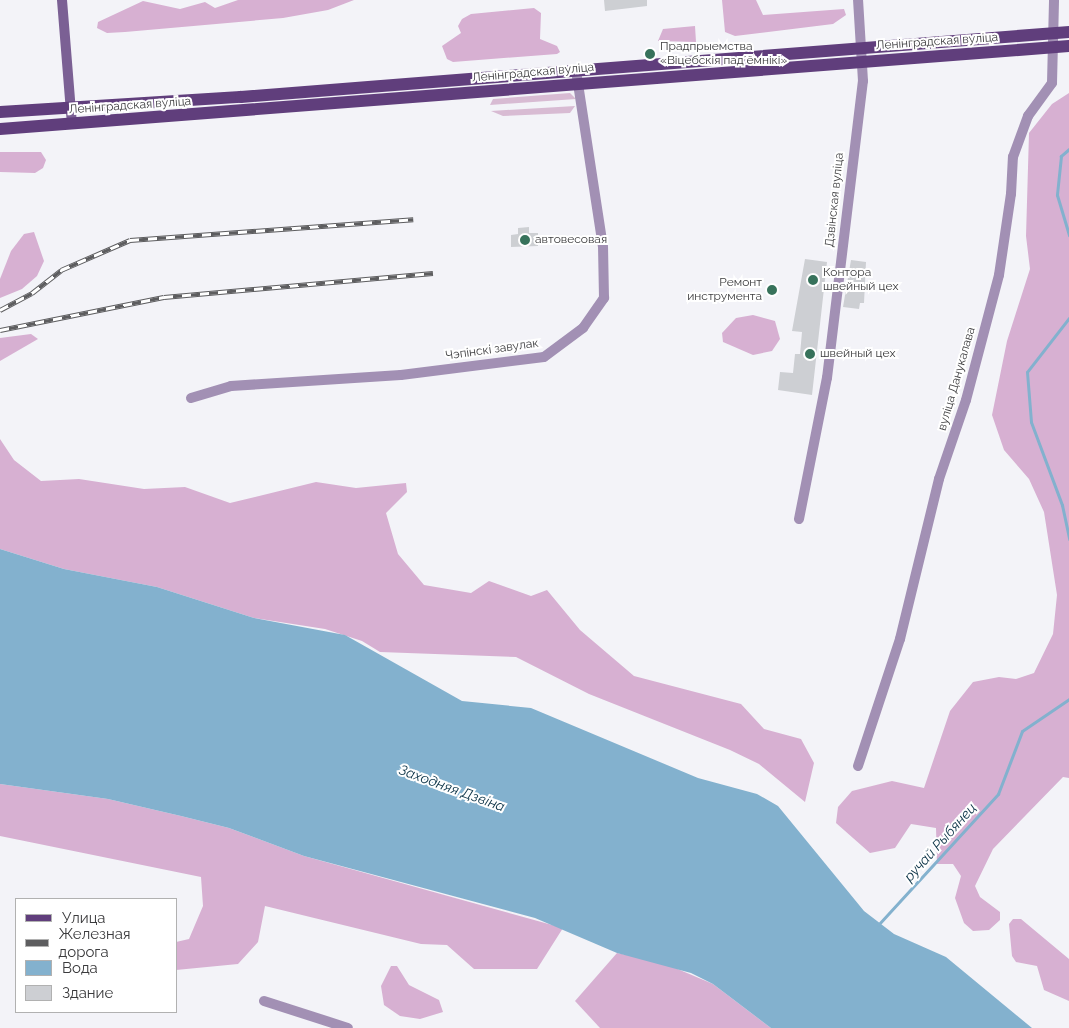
<!DOCTYPE html>
<meta charset="utf-8">
<style>
body{margin:0}
#map{position:relative;width:1069px;height:1028px;overflow:hidden;background:#f3f3f8;font-family:Raleway,sans-serif}
div>[style]{position:absolute}
.green>*{inset:0;background:#d8bbd3}
.forest>*{inset:0;background:#d7b0d2}
.water>*{inset:0;background:#83b1ce}
.stream>*{height:3px;margin:-1.5px;padding:0 1.5px;transform-origin:1.5px;border-radius:1.5px;background:#83b1ce}
.building>*{inset:0;background:#cdcfd3}
.street>*{height:10px;margin:-5px;padding:0 5px;transform-origin:5px;border-radius:5px;background:#a290b4}
.secondary>*{height:10px;margin:-5px;padding:0 5px;transform-origin:5px;border-radius:5px;background:#7b6094}
.primary>*{height:12px;margin:-6px;padding:0 6px;transform-origin:6px;border-radius:6px;background:#603e7c}
.rail>*{height:5px;margin-top:-2.5px;transform-origin:0;background:repeating-linear-gradient(90deg,#fff 0 9px,#5d5d5f 0 18px);box-sizing:border-box;border-block:1px solid #5d5d5f}
.dots>*{width:14px;height:14px;translate:-50% -50%;box-sizing:border-box;border:2px solid #fff;border-radius:50%}
span{translate:-50% -50%;white-space:nowrap;text-align:center;line-height:1.15;-webkit-text-stroke:4px #fff;paint-order:stroke}
.street-label{font-size:12px;color:#3b3b3d}
.poi-label{font-size:12px;color:#3b3b3d}
.left{translate:0 -50%;text-align:left}
.right{translate:-100% -50%;text-align:right}
.water-label{font-size:14px;color:#083044;font-style:italic}
.legend{position:absolute;left:15px;top:898px;width:162px;height:115px;box-sizing:border-box;background:#fff;border:1px solid #b1b1b1;margin:0;padding:6px 9px;list-style:none;font-size:15px;color:#3b3b3d}
.legend li{display:flex;align-items:center;gap:10px;height:25px}
.legend b{width:25px;border:1px solid #b1b1b1}
</style>
<div id="map">
<div class="green">
<i style="clip-path:polygon(570px 93px,576px 99px,490px 105px,493px 99px)"></i>
<i style="clip-path:polygon(575px 106px,570px 113px,503px 116px,491px 111px)"></i>
</div>
<div class="forest">
<i style="clip-path:polygon(238px 0,354px 0,328px 10px,283px 18px,125px 32px,107px 33px,97px 28px,98px 22px,143px 1px,180px 9px,205px 2px,215px 8px)"></i>
<i style="clip-path:polygon(722px 0,756px 0,763px 15px,844px 9px,846px 15px,833px 24px,735px 36px,725px 32px)"></i>
<i style="clip-path:polygon(534px 8px,541px 13px,540px 39px,557px 46px,560px 52px,557px 54px,453px 62px,447px 59px,442px 46px,461px 33px,458px 26px,462px 19px,471px 14px)"></i>
<i style="clip-path:polygon(695px 26px,696px 42px,658px 41px,663px 29px)"></i>
<i style="clip-path:polygon(1069px 93px,1069px 778px,1063px 777px,993px 849px,975px 886px,980px 897px,1000px 912px,1000px 920px,989px 930px,973px 931px,964px 923px,955px 898px,961px 876px,953px 864px,937px 864px,936px 828px,911px 824px,895px 848px,870px 853px,836px 823px,838px 807px,852px 791px,892px 781px,924px 788px,950px 711px,973px 682px,999px 677px,1016px 679px,1034px 673px,1053px 634px,1057px 595px,1044px 512px,1029px 479px,1004px 450px,992px 415px,1007px 341px,1030px 269px,1026px 236px,1029px 133px,1052px 104px)"></i>
<i style="clip-path:polygon(0 152px,41px 152px,46px 160px,43px 168px,35px 173px,0 172px)"></i>
<i style="clip-path:polygon(34px 232px,44px 261px,37px 276px,22px 289px,0 298px,0 279px,11px 251px,24px 234px)"></i>
<i style="clip-path:polygon(753px 315px,775px 321px,780px 339px,772px 351px,753px 355px,723px 342px,722px 333px,736px 318px)"></i>
<i style="clip-path:polygon(31px 334px,38px 339px,0 361px,0 338px)"></i>
<i style="clip-path:polygon(0 439px,14px 460px,41px 481px,79px 479px,144px 489px,185px 487px,230px 503px,316px 482px,356px 488px,406px 483px,407px 492px,386px 513px,398px 554px,424px 585px,471px 593px,489px 581px,531px 596px,547px 590px,580px 630px,634px 676px,741px 704px,764px 729px,801px 739px,814px 763px,805px 802px,759px 764px,730px 750px,589px 694px,516px 657px,380px 652px,362px 641px,325px 629px,254px 618px,157px 587px,64px 569px,0 549px)"></i>
<i style="clip-path:polygon(0 784px,108px 799px,181px 816px,229px 828px,304px 856px,563px 928px,537px 969px,474px 969px,447px 945px,421px 944px,265px 906px,258px 942px,238px 964px,176px 970px,176px 942px,189px 939px,203px 906px,201px 877px,0 836px)"></i>
<i style="clip-path:polygon(1013px 919px,1021px 919px,1069px 959px,1069px 1001px,1044px 990px,1037px 966px,1016px 962px,1012px 956px,1009px 924px)"></i>
<i style="clip-path:polygon(617px 953px,661px 962px,713px 984px,771px 1028px,600px 1028px,575px 1001px)"></i>
<i style="clip-path:polygon(391px 966px,397px 966px,409px 985px,439px 1000px,443px 1012px,420px 1019px,400px 1016px,384px 1005px,381px 986px)"></i>
</div>
<div class="water">
<i style="clip-path:polygon(0 549px,64px 569px,157px 587px,254px 618px,345px 635px,462px 701px,531px 708px,698px 778px,757px 794px,778px 806px,864px 911px,894px 934px,946px 957px,1032px 1028px,771px 1028px,713px 984px,691px 973px,617px 953px,535px 918px,304px 856px,229px 828px,181px 816px,108px 799px,0 784px)"></i>
</div>
<div class="stream">
<i style="left:1069px;top:149px;width:11px;rotate:139deg"></i>
<i style="left:1061px;top:156px;width:39px;rotate:96deg"></i>
<i style="left:1057px;top:195px;width:42px;rotate:73.3deg"></i>
<i style="left:1069px;top:318px;width:68px;rotate:127.9deg"></i>
<i style="left:1027px;top:372px;width:50px;rotate:85.4deg"></i>
<i style="left:1031px;top:422px;width:89px;rotate:69.5deg"></i>
<i style="left:1062px;top:505px;width:35px;rotate:78deg"></i>
<i style="left:878px;top:925px;width:178px;rotate:-47.5deg"></i>
<i style="left:998px;top:794px;width:67px;rotate:-69.1deg"></i>
<i style="left:1022px;top:731px;width:57px;rotate:-34.2deg"></i>
</div>
<div class="building">
<i style="clip-path:polygon(604px 0,647px 0,647px 6px,605px 11px)"></i>
<i style="clip-path:polygon(529px 227px,529px 233px,538px 233px,538px 246px,511px 247px,511px 235px,518px 234px,518px 228px)"></i>
<i style="clip-path:polygon(805px 259px,827px 262px,812px 395px,778px 390px,780px 372px,793px 373px,795px 354px,800px 354px,802px 332px,792px 331px)"></i>
<i style="clip-path:polygon(851px 260px,866px 262px,864px 303px,860px 303px,859px 309px,843px 307px)"></i>
</div>
<div class="street">
<i style="left:191px;top:398px;width:42px;rotate:-16.7deg"></i>
<i style="left:231px;top:386px;width:170px;rotate:-3.7deg"></i>
<i style="left:401px;top:375px;width:144px;rotate:-7.2deg"></i>
<i style="left:544px;top:357px;width:49px;rotate:-36.6deg"></i>
<i style="left:583px;top:328px;width:37px;rotate:-55deg"></i>
<i style="left:604px;top:298px;width:51px;rotate:-91.1deg"></i>
<i style="left:603px;top:247px;width:172px;rotate:-98.7deg"></i>
<i style="left:799px;top:519px;width:144px;rotate:-78.8deg"></i>
<i style="left:827px;top:378px;width:299px;rotate:-83.1deg"></i>
<i style="left:863px;top:81px;width:81px;rotate:-93.5deg"></i>
<i style="left:858px;top:766px;width:134px;rotate:-71.7deg"></i>
<i style="left:900px;top:639px;width:165px;rotate:-76.3deg"></i>
<i style="left:939px;top:479px;width:83px;rotate:-71.1deg"></i>
<i style="left:966px;top:400px;width:129px;rotate:-75.2deg"></i>
<i style="left:999px;top:275px;width:82px;rotate:-81.6deg"></i>
<i style="left:1011px;top:194px;width:37px;rotate:-87deg"></i>
<i style="left:1013px;top:157px;width:44px;rotate:-69.9deg"></i>
<i style="left:1028px;top:116px;width:41px;rotate:-54deg"></i>
<i style="left:1052px;top:83px;width:83px;rotate:-88.6deg"></i>
<i style="left:264px;top:1001px;width:88px;rotate:17.8deg"></i>
</div>
<div class="secondary">
<i style="left:62px;top:0;width:123px;rotate:85.4deg"></i>
</div>
<div class="primary">
<i style="left:0;top:112px;width:241px;rotate:-3.6deg"></i>
<i style="left:241px;top:97px;width:831px;rotate:-4.49deg"></i>
<i style="left:0;top:129px;width:1072px;rotate:-4.44deg"></i>
</div>
<div class="rail">
<i style="left:0;top:310px;width:36px;rotate:-28deg"></i>
<i style="left:32px;top:293px;width:37px;rotate:-38deg"></i>
<i style="left:61px;top:270px;width:75px;rotate:-23.5deg"></i>
<i style="left:130px;top:240px;width:284px;rotate:-4.2deg"></i>
<i style="left:0;top:330px;width:167px;rotate:-11.4deg"></i>
<i style="left:164px;top:297px;width:270px;rotate:-5.1deg"></i>
</div>
<div class="dots">
<i style="left:650px;top:54px;background:#37725b"></i>
<i style="left:525px;top:240px;background:#37725b"></i>
<i style="left:813px;top:280px;background:#37725b"></i>
<i style="left:772px;top:290px;background:#37725b"></i>
<i style="left:810px;top:354px;background:#37725b"></i>
</div>
<div class="street-label">
<span style="left:937px;top:42px;rotate:-4deg">Ленінградская вуліца</span>
<span style="left:533px;top:73px;rotate:-5deg">Ленінградская вуліца</span>
<span style="left:130px;top:106px;rotate:-4deg">Ленінградская вуліца</span>
<span style="left:835px;top:200px;rotate:-84deg">Дзвінская вуліца</span>
<span style="left:492px;top:350px;rotate:-8deg">Чэпінскі завулак</span>
<span style="left:957px;top:379px;rotate:-74deg">вуліца Данукалава</span>
</div>
<div class="poi-label">
<span class="left" style="left:660px;top:54px">Прадпрыемства<br>«Віцебскія падʼёмнікі»</span>
<span class="left" style="left:535px;top:240px">автовесовая</span>
<span class="left" style="left:823px;top:280px">Контора<br>швейный цех</span>
<span class="right" style="left:762px;top:290px">Ремонт<br>инструмента</span>
<span class="left" style="left:820px;top:354px">швейный цех</span>
</div>
<div class="water-label">
<span style="left:452px;top:788px;rotate:20deg">Заходняя Дзвіна</span>
<span style="left:940px;top:842px;rotate:-48deg">ручай Рыбянец</span>
</div>
<ul class="legend">
<li><b style="height:6px;background:#603e7c"></b>Улица</li>
<li><b style="height:6px;background:#5d5d5f"></b>Железная дорога</li>
<li><b style="height:14px;background:#83b1ce"></b>Вода</li>
<li><b style="height:14px;background:#cdcfd3"></b>Здание</li>
</ul>
</div>
